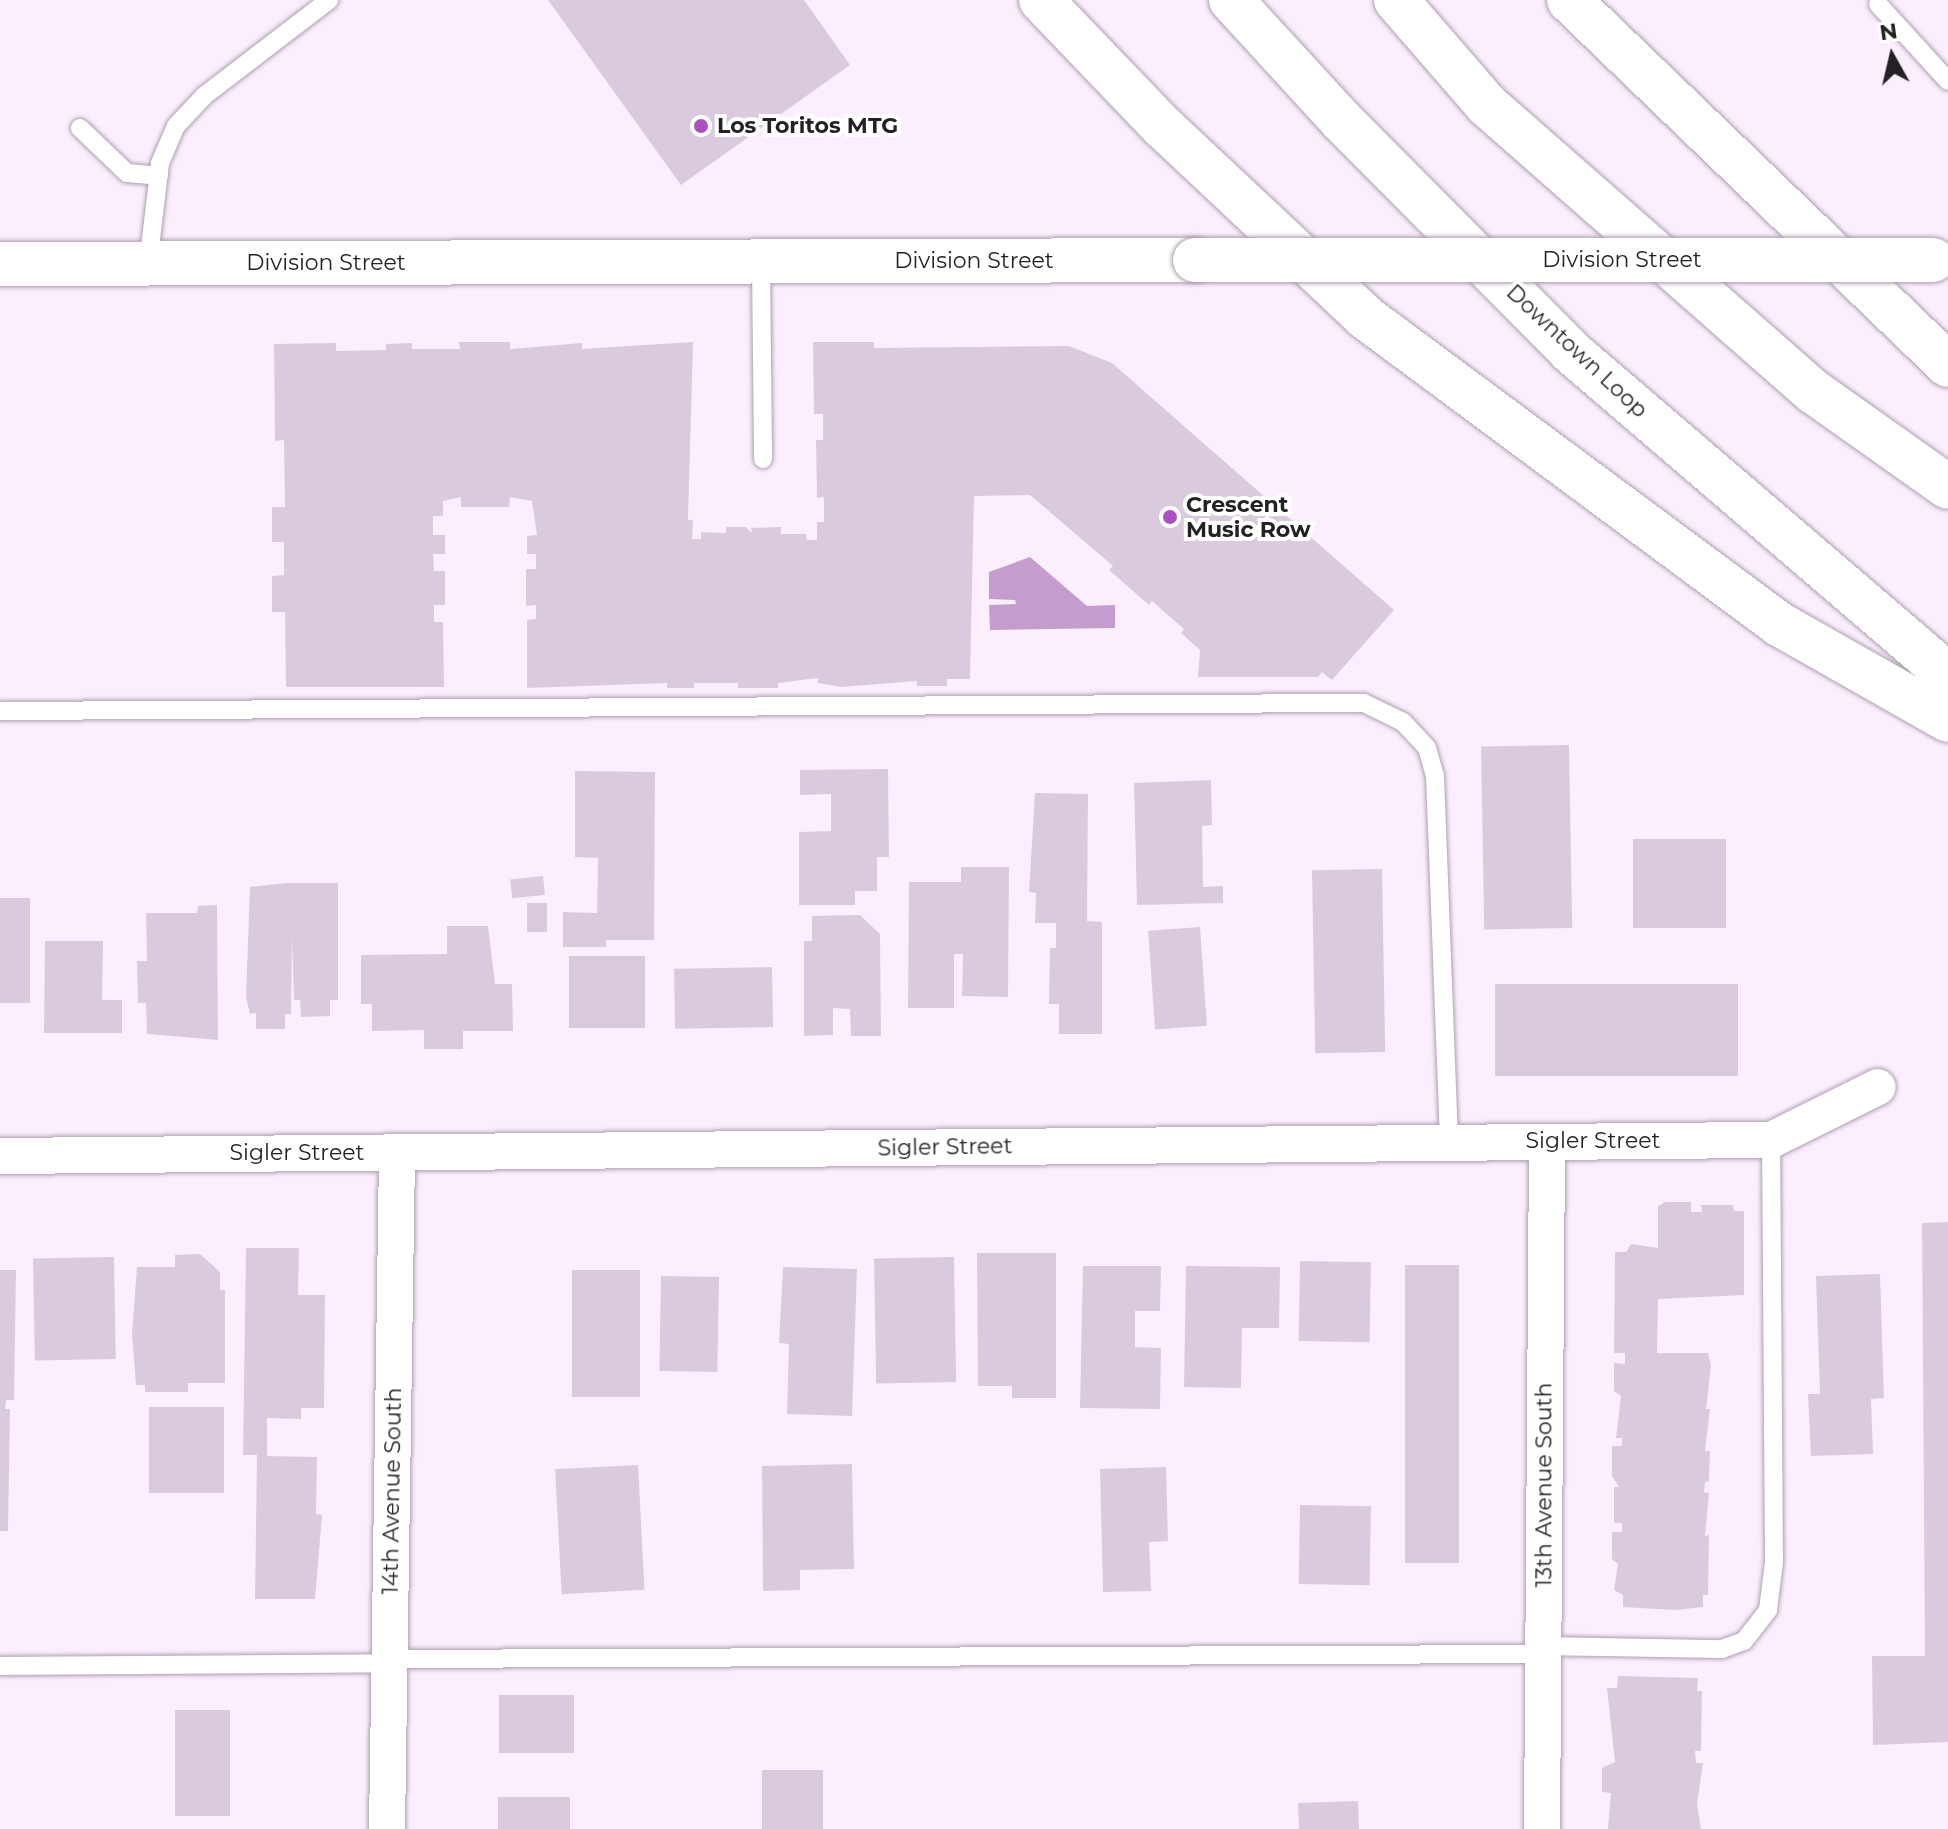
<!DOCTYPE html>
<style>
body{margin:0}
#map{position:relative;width:1948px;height:1829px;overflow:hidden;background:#fbeffe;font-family:Montserrat,sans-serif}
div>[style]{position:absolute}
.water>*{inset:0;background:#c49dce}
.building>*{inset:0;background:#d9cbdd;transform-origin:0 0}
.roads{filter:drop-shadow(0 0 2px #ad9fb0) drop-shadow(0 0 2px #ad9fb0)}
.service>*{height:18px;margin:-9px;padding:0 9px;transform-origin:9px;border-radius:9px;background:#fff}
.minor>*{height:36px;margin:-18px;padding:0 18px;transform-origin:18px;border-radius:18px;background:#fff}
.secondary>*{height:44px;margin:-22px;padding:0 22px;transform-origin:22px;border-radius:22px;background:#fff}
.motorway>*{height:44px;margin:-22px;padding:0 22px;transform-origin:22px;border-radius:22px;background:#fff}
.bridges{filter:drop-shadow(0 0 2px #ad9fb0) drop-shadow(0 0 2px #ad9fb0)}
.secondary-bridge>*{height:44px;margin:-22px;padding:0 22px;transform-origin:22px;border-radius:22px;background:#fff}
.dots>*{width:22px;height:22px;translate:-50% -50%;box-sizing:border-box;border:4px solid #fff;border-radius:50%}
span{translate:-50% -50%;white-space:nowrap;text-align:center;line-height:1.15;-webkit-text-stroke:8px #fff;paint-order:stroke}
.poi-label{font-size:22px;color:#252026;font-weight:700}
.left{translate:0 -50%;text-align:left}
.street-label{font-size:22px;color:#252026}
.north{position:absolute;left:1852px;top:16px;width:80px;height:80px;-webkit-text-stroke:6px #fff;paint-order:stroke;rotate:352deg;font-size:22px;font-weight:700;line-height:32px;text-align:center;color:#252026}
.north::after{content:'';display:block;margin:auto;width:28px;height:36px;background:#252026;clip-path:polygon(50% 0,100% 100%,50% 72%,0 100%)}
</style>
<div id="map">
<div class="water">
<i style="clip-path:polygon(1030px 557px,1087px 606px,1115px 605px,1115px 628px,990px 630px,989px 605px,1016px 604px,1015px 600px,989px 599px,989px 572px)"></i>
</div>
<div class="building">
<i style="clip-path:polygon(548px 0,804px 0,850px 65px,681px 185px)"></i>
<i style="clip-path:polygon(459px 342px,510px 342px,510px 349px,582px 343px,582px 349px,693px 342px,688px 520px,693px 520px,692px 539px,701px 539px,701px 532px,726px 533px,726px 527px,746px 527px,752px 533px,751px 528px,781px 527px,781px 534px,806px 534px,807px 540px,817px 540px,817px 522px,824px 522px,824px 497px,817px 498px,816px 440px,823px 440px,823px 414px,814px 414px,813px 342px,874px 342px,874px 348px,1069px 346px,1112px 363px,1394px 610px,1332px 680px,1322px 672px,1318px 677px,1198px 677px,1200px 650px,1181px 633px,1184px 629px,1152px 601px,1149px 605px,1109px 570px,1113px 566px,1030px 495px,974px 496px,970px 679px,947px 679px,947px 686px,917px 686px,917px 681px,841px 687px,818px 683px,818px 678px,778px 683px,778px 688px,738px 688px,738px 683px,694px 683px,694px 688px,667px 688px,667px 683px,527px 688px,527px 620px,536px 619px,536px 605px,526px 606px,526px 569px,536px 569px,536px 554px,527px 554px,527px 536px,537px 535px,532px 501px,510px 497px,509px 507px,461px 507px,461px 497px,443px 501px,443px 516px,433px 516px,433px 535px,445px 535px,445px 554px,433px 554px,434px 571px,445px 571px,445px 605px,434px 605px,434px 622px,443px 622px,444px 687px,286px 687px,285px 612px,272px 612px,272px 576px,284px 575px,284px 542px,272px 542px,272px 507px,285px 507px,284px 440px,275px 441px,274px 344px,336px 343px,336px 351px,386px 350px,386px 344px,412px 343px,412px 349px,460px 349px)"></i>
<i style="left:1569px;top:745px;width:183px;height:88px;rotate:89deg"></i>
<i style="clip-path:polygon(888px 769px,889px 857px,877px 857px,877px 891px,855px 891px,855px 905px,799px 905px,799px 832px,831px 831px,831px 794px,800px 795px,800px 770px)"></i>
<i style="clip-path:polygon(575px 771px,655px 772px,654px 940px,606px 940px,606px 947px,563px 947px,563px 912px,597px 913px,598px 858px,575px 857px)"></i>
<i style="clip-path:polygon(1211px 780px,1212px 825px,1202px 826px,1203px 887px,1223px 886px,1223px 903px,1137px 905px,1134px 783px)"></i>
<i style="clip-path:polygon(1035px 793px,1088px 794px,1087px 921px,1102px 922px,1102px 1034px,1059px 1034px,1059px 1004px,1049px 1004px,1050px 948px,1056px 948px,1056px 923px,1035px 923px,1036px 893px,1029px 892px)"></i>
<i style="left:1726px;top:839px;width:89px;height:93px;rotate:90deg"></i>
<i style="clip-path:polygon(961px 867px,1009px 867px,1008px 997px,962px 996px,963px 954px,954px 954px,954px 1008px,908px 1008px,909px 882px,961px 882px)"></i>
<i style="left:1382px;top:869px;width:183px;height:70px;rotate:89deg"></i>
<i style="left:543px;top:876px;width:19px;height:33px;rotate:84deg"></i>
<i style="clip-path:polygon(287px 883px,338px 883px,338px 1000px,330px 1000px,330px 1016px,301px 1017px,300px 1000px,294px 1000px,292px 937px,291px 1014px,285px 1014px,285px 1029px,256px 1029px,256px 1013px,250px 1014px,246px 997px,250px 887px)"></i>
<i style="left:0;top:898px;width:30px;height:105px"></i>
<i style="left:527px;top:903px;width:20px;height:29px"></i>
<i style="clip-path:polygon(217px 905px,218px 1040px,147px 1034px,146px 1003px,138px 1003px,137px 961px,147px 961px,146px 913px,197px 913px,198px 906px)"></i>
<i style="clip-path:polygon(860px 915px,880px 934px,881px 1036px,851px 1036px,850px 1009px,833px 1008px,833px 1035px,804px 1036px,804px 941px,812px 941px,812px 916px)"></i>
<i style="clip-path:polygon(447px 926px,488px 926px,495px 984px,512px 984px,513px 1031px,463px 1031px,463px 1049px,424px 1049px,424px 1030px,372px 1031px,372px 1004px,361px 1004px,361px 955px,447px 954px)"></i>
<i style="left:1200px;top:927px;width:99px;height:52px;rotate:86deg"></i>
<i style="clip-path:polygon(45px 941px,103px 941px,102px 1000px,122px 1000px,122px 1033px,44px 1033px)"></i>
<i style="left:569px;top:956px;width:76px;height:72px"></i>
<i style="left:772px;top:967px;width:60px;height:98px;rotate:89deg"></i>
<i style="left:1495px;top:984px;width:243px;height:92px"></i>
<i style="clip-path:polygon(1665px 1202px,1691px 1202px,1691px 1212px,1702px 1212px,1701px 1205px,1733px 1205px,1734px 1211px,1744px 1211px,1744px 1295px,1658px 1299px,1657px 1353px,1708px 1353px,1711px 1366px,1706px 1409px,1710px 1409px,1705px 1451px,1710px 1451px,1709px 1481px,1705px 1482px,1704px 1492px,1709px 1493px,1705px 1536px,1709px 1535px,1708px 1595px,1703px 1595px,1703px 1607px,1675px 1610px,1623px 1607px,1623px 1595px,1614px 1590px,1618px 1564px,1612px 1559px,1612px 1532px,1622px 1532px,1622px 1523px,1614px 1523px,1614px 1487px,1619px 1487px,1612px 1476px,1612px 1446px,1622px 1446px,1622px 1438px,1616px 1438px,1621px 1396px,1614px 1391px,1614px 1363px,1625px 1364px,1625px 1353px,1614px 1353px,1615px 1252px,1626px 1252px,1631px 1244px,1658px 1248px,1658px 1206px)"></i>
<i style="clip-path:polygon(1948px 1222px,1948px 1742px,1873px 1745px,1872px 1656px,1925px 1656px,1922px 1223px)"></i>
<i style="clip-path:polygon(246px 1248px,299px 1248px,298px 1295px,325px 1295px,324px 1408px,301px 1408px,301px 1419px,267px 1418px,267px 1456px,317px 1457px,316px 1514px,322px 1515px,315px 1599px,255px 1599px,257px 1455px,243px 1455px)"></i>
<i style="clip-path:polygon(977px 1253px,1056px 1253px,1056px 1398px,1012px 1398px,1012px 1386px,978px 1386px)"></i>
<i style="clip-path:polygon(200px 1254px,220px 1272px,220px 1290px,225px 1290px,225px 1383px,188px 1383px,188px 1392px,145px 1392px,145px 1385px,136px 1385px,132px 1334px,137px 1267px,175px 1267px,175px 1255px)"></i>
<i style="left:114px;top:1257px;width:102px;height:81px;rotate:89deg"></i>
<i style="left:954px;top:1257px;width:125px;height:80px;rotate:89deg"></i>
<i style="left:1300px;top:1261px;width:71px;height:80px;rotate:1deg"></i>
<i style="left:1405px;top:1265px;width:54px;height:298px"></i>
<i style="clip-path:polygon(1083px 1266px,1161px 1266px,1160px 1311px,1135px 1311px,1135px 1347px,1161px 1348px,1160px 1409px,1080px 1408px)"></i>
<i style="clip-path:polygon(1186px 1266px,1280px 1267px,1279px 1328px,1242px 1328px,1241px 1388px,1184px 1387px)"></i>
<i style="clip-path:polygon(783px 1267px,857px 1269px,852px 1416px,787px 1414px,789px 1344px,779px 1343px)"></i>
<i style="clip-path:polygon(0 1270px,16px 1270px,14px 1400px,6px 1400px,5px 1409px,10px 1409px,8px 1531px,0 1531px)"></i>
<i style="left:640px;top:1270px;width:127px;height:68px;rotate:90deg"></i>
<i style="clip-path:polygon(1880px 1274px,1884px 1398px,1871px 1399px,1873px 1454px,1811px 1456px,1808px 1394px,1820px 1394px,1816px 1276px)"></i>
<i style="left:661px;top:1276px;width:58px;height:95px;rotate:1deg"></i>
<i style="left:149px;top:1407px;width:75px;height:86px"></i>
<i style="clip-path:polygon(852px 1464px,854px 1569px,800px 1570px,800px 1590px,763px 1591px,762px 1466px)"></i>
<i style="left:638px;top:1465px;width:125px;height:83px;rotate:87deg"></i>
<i style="clip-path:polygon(1166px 1467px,1168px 1541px,1149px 1542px,1151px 1591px,1103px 1592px,1100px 1469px)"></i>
<i style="left:1300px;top:1505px;width:71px;height:79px;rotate:1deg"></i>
<i style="clip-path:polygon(1618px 1676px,1698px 1678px,1697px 1691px,1702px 1691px,1701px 1751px,1695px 1751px,1696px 1763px,1703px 1763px,1697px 1804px,1701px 1829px,1608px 1829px,1611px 1793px,1602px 1792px,1602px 1768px,1615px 1762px,1607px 1688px,1617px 1688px)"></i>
<i style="left:574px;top:1695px;width:58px;height:75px;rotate:90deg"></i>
<i style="left:175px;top:1710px;width:55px;height:106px"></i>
<i style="left:762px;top:1770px;width:61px;height:59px"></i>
<i style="left:570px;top:1797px;width:32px;height:72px;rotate:90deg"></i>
<i style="left:1358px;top:1801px;width:28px;height:60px;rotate:88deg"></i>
</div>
<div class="roads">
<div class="service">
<i style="left:1878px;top:4px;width:104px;rotate:47.7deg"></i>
<i style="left:80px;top:128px;width:65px;rotate:43.8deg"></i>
<i style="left:127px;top:173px;width:32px;rotate:5deg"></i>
<i style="left:761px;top:262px;width:197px;rotate:89.4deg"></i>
<i style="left:148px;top:264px;width:102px;rotate:-83.2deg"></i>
<i style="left:160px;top:163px;width:40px;rotate:-66.6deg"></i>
<i style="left:176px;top:126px;width:41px;rotate:-47deg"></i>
<i style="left:204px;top:96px;width:158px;rotate:-37.5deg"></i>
<i style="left:0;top:711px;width:1364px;rotate:-0.34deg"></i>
<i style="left:1364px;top:703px;width:43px;rotate:26deg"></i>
<i style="left:1403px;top:722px;width:35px;rotate:47deg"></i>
<i style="left:1427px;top:748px;width:29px;rotate:74deg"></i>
<i style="left:1435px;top:776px;width:366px;rotate:87.8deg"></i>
<i style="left:1543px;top:1646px;width:179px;rotate:1deg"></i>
<i style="left:1722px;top:1649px;width:23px;rotate:-20deg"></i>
<i style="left:1744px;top:1641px;width:39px;rotate:-52deg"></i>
<i style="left:1768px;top:1610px;width:48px;rotate:-82.9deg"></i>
<i style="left:1774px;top:1562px;width:422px;rotate:-90.4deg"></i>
<i style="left:390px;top:1659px;width:1153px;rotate:-0.25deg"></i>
<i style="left:0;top:1666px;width:390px;rotate:-0.4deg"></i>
</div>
<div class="minor">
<i style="left:0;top:1156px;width:1771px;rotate:-0.52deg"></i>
<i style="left:1771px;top:1140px;width:119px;rotate:-26.4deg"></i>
<i style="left:387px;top:1829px;width:677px;rotate:-89.15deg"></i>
<i style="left:1542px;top:1829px;width:687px;rotate:-89.58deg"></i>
</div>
<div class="secondary">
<i style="left:0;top:264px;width:1195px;rotate:-0.19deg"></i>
</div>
<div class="motorway">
<i style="left:1041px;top:0;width:176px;rotate:46.2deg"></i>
<i style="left:1163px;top:127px;width:277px;rotate:43.2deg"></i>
<i style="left:1365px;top:317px;width:515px;rotate:36.56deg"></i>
<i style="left:1779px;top:624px;width:194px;rotate:29.6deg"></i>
<i style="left:1231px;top:0;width:163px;rotate:47.5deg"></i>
<i style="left:1341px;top:120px;width:325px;rotate:45.2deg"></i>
<i style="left:1570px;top:351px;width:498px;rotate:40.6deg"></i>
<i style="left:1396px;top:0;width:139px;rotate:49.1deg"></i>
<i style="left:1487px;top:105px;width:435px;rotate:41.3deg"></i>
<i style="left:1814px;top:392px;width:164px;rotate:35.3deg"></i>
<i style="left:1569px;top:0;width:526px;rotate:43.92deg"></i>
</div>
</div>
<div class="bridges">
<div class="secondary-bridge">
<i style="left:1195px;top:260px;width:738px"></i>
</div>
</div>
<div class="dots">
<i style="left:701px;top:126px;background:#a951be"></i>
<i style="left:1170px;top:517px;background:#a951be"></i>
</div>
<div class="poi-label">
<span class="left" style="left:717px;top:126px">Los Toritos MTG</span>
<span class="left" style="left:1186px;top:517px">Crescent<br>Music Row</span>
</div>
<div class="street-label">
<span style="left:1622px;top:260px">Division Street</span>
<span style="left:974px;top:261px">Division Street</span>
<span style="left:326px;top:263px">Division Street</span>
<span style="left:1577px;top:351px;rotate:43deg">Downtown Loop</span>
<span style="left:1593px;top:1141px">Sigler Street</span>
<span style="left:945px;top:1147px;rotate:-1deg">Sigler Street</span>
<span style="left:297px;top:1153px">Sigler Street</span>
<span style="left:1544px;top:1485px;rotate:-90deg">13th Avenue South</span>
<span style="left:392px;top:1491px;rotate:-89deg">14th Avenue South</span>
</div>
<div class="north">N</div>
</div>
